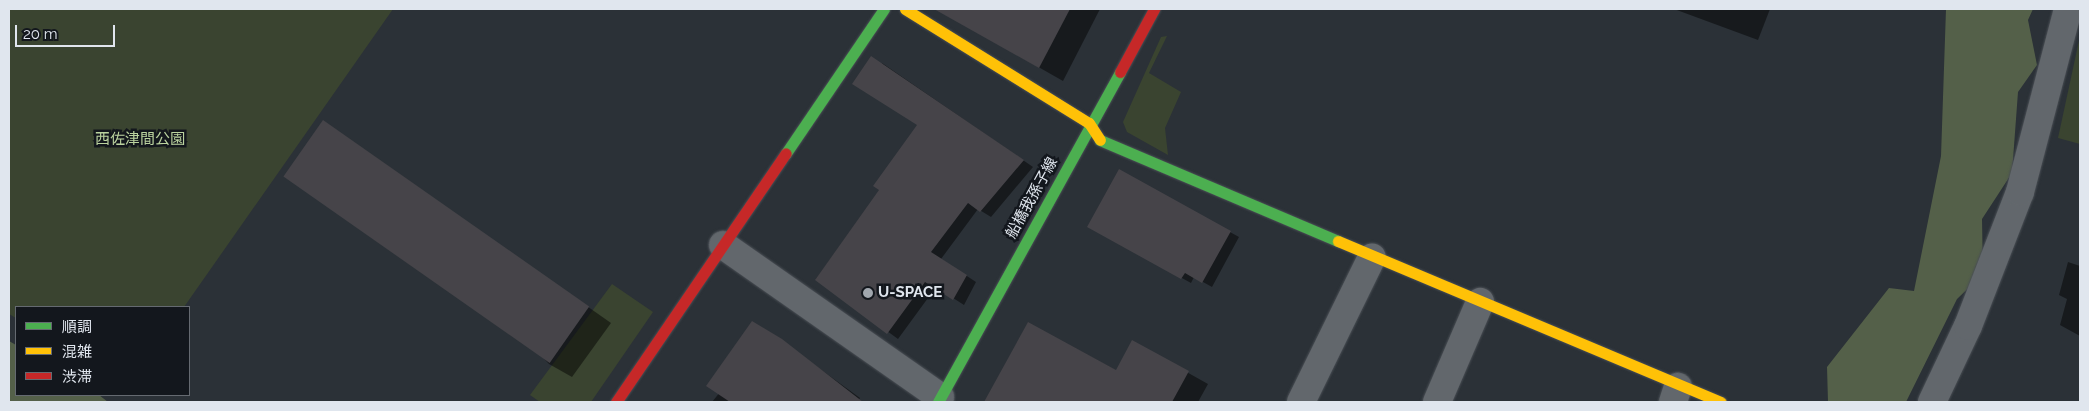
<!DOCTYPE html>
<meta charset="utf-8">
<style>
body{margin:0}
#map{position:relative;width:2089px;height:411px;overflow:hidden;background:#2b3137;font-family:Raleway,"Noto Sans JP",sans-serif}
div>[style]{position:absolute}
.green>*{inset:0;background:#3a4430}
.forest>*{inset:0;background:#546049}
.shadow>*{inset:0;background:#0007}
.building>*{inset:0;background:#464449;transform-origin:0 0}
.roads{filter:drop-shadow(0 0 1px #494e54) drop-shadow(0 0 1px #494e54)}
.street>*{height:28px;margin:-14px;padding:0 14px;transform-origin:14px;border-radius:14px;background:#62676c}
.fast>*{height:11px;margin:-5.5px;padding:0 5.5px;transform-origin:5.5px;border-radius:5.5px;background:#4caf50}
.slow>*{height:11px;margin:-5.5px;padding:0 5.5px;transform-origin:5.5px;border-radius:5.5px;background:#ffc107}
.jam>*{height:11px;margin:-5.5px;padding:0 5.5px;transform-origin:5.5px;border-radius:5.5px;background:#c62828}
.dots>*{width:14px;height:14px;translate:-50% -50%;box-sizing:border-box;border:2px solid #13171d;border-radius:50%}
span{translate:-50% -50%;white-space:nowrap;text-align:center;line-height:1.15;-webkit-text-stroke:5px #13171d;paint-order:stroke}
.park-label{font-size:15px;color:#bbd39f}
.street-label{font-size:15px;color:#e0e6ee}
.poi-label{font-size:15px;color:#e0e6ee;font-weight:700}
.left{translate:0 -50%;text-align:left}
.frame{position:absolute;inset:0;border:10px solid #e0e6ee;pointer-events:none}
.legend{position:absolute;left:15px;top:306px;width:175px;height:90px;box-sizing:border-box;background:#13171d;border:1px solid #656a71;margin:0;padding:6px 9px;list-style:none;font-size:15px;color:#e0e6ee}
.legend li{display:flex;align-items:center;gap:10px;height:25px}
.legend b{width:25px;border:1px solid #656a71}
.scale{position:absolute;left:15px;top:25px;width:100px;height:22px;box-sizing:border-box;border:2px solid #e0e6ee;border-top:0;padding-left:6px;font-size:15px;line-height:18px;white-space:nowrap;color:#e0e6ee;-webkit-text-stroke:4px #13171d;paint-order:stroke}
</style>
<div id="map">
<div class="green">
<i style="clip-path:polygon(9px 9px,393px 9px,184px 307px,16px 307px,16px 318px,9px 314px)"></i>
<i style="clip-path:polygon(1167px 36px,1149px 73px,1181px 92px,1165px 128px,1168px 155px,1127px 132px,1123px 122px,1161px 37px)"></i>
<i style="clip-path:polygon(2080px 36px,2080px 144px,2058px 138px)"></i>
<i style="clip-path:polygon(612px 284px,653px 312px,591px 402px,540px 402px,530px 395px)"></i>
</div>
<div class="forest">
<i style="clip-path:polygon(1946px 9px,2033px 9px,2028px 20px,2037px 65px,2018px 92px,2012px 173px,1982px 219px,1983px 274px,1957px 299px,1906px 402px,1828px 402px,1827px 367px,1889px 288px,1914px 291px,1941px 156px)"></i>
<i style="clip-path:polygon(9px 341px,16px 345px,16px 395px,99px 395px,108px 402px,9px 402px)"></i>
</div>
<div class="shadow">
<i style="clip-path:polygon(937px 9px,1100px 9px,1063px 81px)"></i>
<i style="clip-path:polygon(1674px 9px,1770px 9px,1758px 40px)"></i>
<i style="clip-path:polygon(882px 63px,1033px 167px,991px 217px,978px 209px,941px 259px,976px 282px,964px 305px,936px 287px,898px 339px,816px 279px,880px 190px,919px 125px)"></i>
<i style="clip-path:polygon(323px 121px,611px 323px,572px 377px,549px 364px)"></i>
<i style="clip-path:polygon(1119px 171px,1239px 237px,1212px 287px,1194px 277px,1191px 283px,1089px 227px)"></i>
<i style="clip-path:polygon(2068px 262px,2080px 266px,2080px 336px,2060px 325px,2067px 299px,2059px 295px)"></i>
<i style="clip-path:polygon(1028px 323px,1117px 371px,1133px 342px,1208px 384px,1198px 402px,985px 402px)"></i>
<i style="clip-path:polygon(769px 332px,860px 398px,857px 402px,712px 402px)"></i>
</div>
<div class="building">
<i style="clip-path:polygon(934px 9px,1070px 9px,1039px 68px)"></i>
<i style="clip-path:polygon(871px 56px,1024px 160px,980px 212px,968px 203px,931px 252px,967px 275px,953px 300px,925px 282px,887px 334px,815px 280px,879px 190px,873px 186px,917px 125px,852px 84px)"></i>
<i style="left:323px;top:120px;width:325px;height:69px;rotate:35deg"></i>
<i style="clip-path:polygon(1119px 169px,1231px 231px,1202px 283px,1185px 273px,1181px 279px,1087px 227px)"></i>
<i style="clip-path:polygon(752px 321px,782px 339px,863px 402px,730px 402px,706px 386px)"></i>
<i style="clip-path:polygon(1028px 322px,1116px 370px,1132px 340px,1189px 371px,1172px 402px,984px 402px)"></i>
</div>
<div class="roads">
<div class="street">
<i style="left:723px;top:245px;width:265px;rotate:35deg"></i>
<i style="left:1301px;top:402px;width:161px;rotate:-63.9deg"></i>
<i style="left:1437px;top:402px;width:109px;rotate:-66.7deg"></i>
<i style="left:1673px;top:402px;width:16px;rotate:-72deg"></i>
<i style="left:1932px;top:402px;width:84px;rotate:-64.7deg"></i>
<i style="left:1968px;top:326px;width:144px;rotate:-68.8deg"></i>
<i style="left:2020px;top:192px;width:189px;rotate:-75.3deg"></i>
</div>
<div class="fast">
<i style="left:1100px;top:140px;width:259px;rotate:23deg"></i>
<i style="left:786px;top:153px;width:174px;rotate:-55.8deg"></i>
<i style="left:938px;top:402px;width:377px;rotate:-61.1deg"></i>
</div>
<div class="slow">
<i style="left:905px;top:9px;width:216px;rotate:31.8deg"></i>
<i style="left:1089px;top:123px;width:20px;rotate:57deg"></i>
<i style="left:1338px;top:241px;width:415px;rotate:22.8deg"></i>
</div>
<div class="jam">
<i style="left:1120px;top:72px;width:72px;rotate:-61.6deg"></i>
<i style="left:616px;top:402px;width:301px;rotate:-55.7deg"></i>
</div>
</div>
<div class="dots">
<i style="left:868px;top:293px;background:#a1a7ae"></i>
</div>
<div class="park-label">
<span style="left:140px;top:140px">西佐津間公園</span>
</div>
<div class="street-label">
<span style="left:1032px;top:198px;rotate:-61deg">船橋我孫子線</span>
</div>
<div class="poi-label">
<span class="left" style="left:878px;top:293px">U-SPACE</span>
</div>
<div class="frame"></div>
<ul class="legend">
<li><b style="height:6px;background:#4caf50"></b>順調</li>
<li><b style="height:6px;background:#ffc107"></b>混雑</li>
<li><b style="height:6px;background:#c62828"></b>渋滞</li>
</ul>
<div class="scale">20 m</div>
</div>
